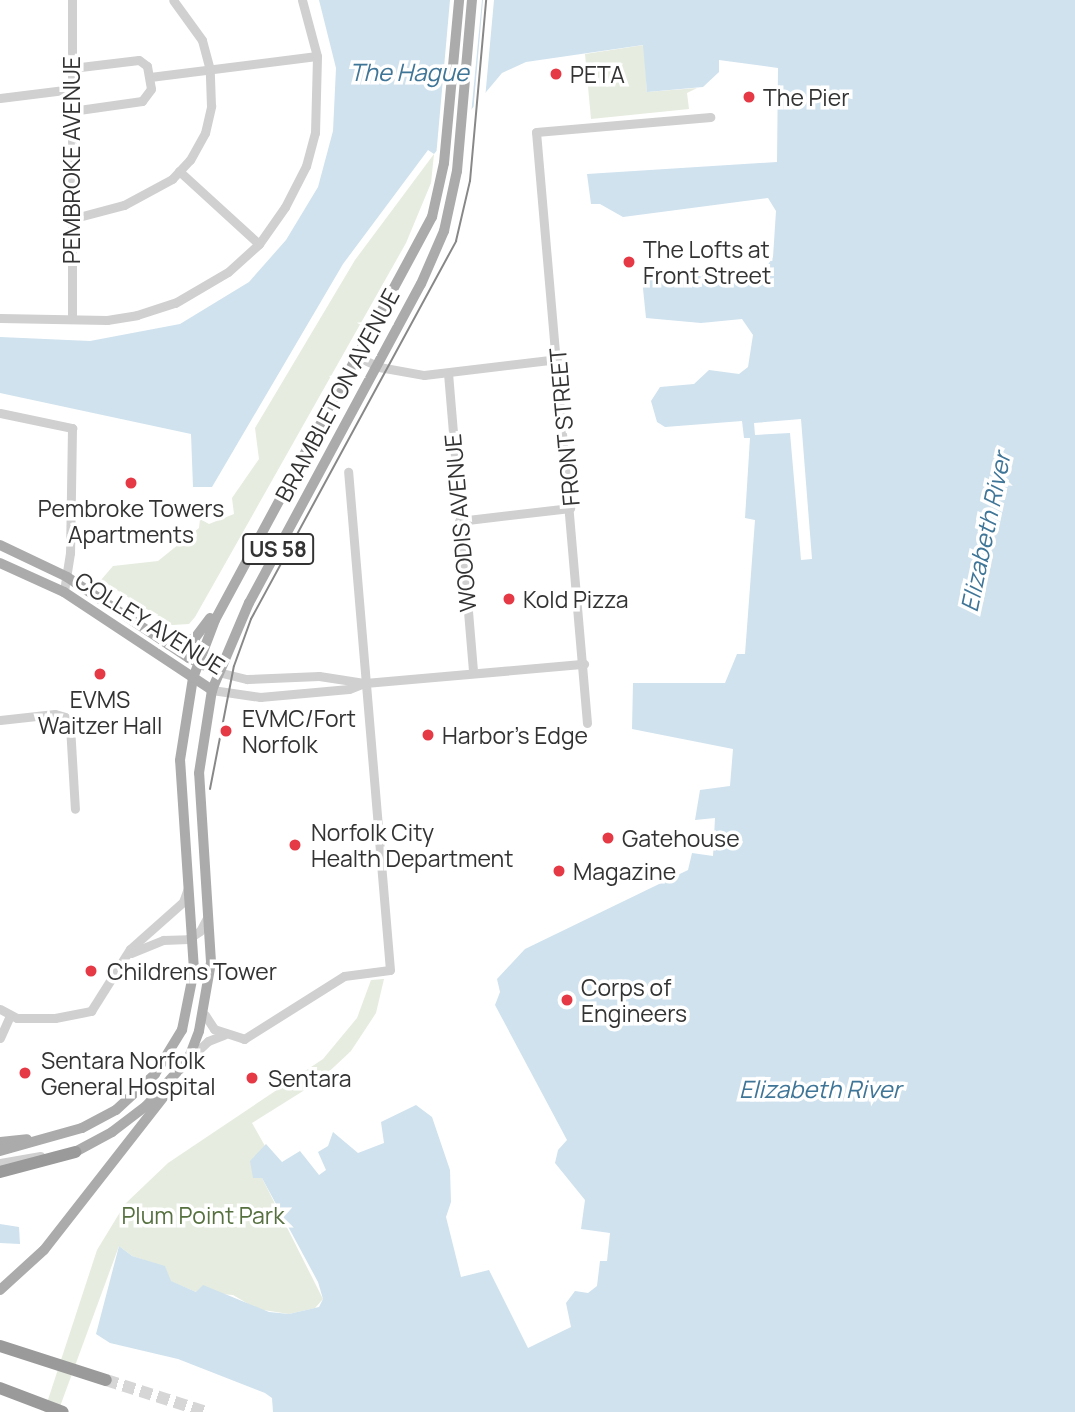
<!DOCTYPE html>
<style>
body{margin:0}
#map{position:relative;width:1075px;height:1412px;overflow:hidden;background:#fff;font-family:Manrope,sans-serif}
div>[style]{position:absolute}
.green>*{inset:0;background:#e6ecdf}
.water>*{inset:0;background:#cfe2ee}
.pier>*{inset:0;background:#fff}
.highway-tunnel>*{height:12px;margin-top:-6px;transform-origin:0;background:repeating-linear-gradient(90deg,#d6d6d6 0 12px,transparent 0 18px)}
.minor>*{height:9px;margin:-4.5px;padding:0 4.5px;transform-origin:4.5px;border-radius:4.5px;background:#d0d0d0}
.major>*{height:10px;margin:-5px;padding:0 5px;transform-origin:5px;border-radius:5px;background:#ababab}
.highway>*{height:12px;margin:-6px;padding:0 6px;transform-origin:6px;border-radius:6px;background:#9a9a9a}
.tram>*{height:2px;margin:-1px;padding:0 1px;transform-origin:1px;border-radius:1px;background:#888}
.dots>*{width:19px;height:19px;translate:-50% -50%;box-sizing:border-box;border:4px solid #fff;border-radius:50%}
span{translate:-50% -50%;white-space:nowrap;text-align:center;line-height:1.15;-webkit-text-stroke:7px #fff;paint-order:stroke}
.shield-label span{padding:2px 5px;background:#fff;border:2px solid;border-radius:5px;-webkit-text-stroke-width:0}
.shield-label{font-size:21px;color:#333;font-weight:700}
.poi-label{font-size:23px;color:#333}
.left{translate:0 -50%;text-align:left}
.street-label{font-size:23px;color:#333}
.park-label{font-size:23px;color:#56703f}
.water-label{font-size:24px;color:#3f7597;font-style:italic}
</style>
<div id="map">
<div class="green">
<i style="clip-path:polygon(644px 45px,647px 92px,697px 88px,687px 93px,689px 109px,591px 119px,585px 54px)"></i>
<i style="clip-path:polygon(434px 154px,431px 183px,406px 243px,195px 617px,189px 624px,172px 625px,101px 580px,113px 566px,158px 561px,199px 528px,200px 519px,209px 524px,234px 514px,232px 498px,259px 459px,255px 428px,355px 260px)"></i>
<i style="clip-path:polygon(384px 979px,376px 1013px,351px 1051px,319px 1081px,252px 1123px,265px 1146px,253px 1178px,262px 1178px,323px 1299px,315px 1308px,289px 1314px,257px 1309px,233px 1295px,196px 1292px,170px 1281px,165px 1267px,132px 1256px,119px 1246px,58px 1412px,44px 1412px,97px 1250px,125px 1204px,168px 1163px,323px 1059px,357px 1018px,371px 980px)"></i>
</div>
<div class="water">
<i style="clip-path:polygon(319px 0,1075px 0,1075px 1412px,273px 1412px,272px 1398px,265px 1393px,178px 1359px,110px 1343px,96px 1334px,119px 1246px,132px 1256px,165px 1266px,171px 1281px,196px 1292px,203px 1285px,269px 1312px,289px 1314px,319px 1307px,323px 1299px,318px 1282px,262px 1178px,253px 1178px,250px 1161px,266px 1144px,282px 1162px,300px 1151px,319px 1175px,326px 1170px,318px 1152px,328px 1146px,333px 1132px,358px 1153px,384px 1143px,381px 1122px,416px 1105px,432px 1117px,450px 1170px,451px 1202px,446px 1217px,461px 1277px,489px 1270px,528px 1348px,571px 1327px,566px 1303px,575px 1291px,588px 1293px,597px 1286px,600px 1261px,607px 1261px,610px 1233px,581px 1229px,585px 1200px,555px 1163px,558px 1150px,567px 1140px,495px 1005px,500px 992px,497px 979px,525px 949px,688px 870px,692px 853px,713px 856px,715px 818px,695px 820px,700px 790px,730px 786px,733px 749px,632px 729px,633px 683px,725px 683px,737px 654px,745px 654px,755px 520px,745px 518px,750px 438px,744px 438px,742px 421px,665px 427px,657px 422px,651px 401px,660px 387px,694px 384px,709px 370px,739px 374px,748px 367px,753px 335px,742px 319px,701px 323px,646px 318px,642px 279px,763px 272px,773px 257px,776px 211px,768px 198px,623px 217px,600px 204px,591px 204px,587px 174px,777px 162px,778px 68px,719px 60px,719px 72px,703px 87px,647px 92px,643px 45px,526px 62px,502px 73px,434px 154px,428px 150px,343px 264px,212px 487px,193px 487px,191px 434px,0 393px,0 337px,90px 341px,180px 324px,249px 282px,286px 240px,318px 187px,333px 131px,336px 68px)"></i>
<i style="clip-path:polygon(0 1224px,19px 1227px,20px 1244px,0 1243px)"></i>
</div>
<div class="pier">
<i style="clip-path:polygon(450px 0,482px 0,471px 115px,436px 157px)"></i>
<i style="clip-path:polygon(483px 0,494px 0,485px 99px,473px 113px)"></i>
<i style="clip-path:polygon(801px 419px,812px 559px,801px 560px,790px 433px,755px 435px,754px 423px)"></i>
</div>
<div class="highway-tunnel">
<i style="left:106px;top:1380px;width:105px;rotate:17.7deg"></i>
</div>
<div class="minor">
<i style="left:72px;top:68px;width:67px;rotate:-6.8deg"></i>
<i style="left:139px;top:60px;width:10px;rotate:37deg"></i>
<i style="left:147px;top:66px;width:23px;rotate:80deg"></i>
<i style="left:151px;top:89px;width:15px;rotate:127deg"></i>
<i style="left:142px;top:101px;width:71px;rotate:171.9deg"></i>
<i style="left:150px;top:77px;width:168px;rotate:-7.2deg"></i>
<i style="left:0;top:98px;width:73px;rotate:-7.1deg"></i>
<i style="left:179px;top:171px;width:108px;rotate:42.4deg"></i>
<i style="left:71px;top:219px;width:55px;rotate:-14.8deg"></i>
<i style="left:124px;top:205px;width:55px;rotate:-28.4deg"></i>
<i style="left:172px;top:179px;width:26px;rotate:-47deg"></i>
<i style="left:190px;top:160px;width:31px;rotate:-61deg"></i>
<i style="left:205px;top:133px;width:28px;rotate:-77deg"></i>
<i style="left:211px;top:106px;width:36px;rotate:-92deg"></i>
<i style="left:210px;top:70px;width:31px;rotate:-105deg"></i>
<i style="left:202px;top:40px;width:49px;rotate:-125.9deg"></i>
<i style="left:0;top:318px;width:107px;rotate:1.1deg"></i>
<i style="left:107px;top:320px;width:30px;rotate:-9deg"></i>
<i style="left:137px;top:315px;width:40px;rotate:-18deg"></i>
<i style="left:175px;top:303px;width:61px;rotate:-30.3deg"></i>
<i style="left:228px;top:272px;width:42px;rotate:-42.1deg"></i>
<i style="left:259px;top:244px;width:45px;rotate:-54.9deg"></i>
<i style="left:285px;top:207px;width:46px;rotate:-62.9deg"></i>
<i style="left:306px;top:166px;width:34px;rotate:-75deg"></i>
<i style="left:315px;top:133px;width:77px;rotate:-88.5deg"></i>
<i style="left:317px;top:56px;width:58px;rotate:-105deg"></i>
<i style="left:72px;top:319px;width:319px;rotate:-90deg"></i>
<i style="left:358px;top:357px;width:23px;rotate:25deg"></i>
<i style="left:379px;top:367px;width:46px;rotate:10.1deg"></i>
<i style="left:424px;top:375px;width:135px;rotate:-6.8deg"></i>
<i style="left:448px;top:373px;width:301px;rotate:85.2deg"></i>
<i style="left:0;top:413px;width:74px;rotate:11.8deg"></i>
<i style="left:72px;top:428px;width:125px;rotate:90.9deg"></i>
<i style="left:70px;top:553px;width:39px;rotate:99deg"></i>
<i style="left:459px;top:521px;width:112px;rotate:-6.7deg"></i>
<i style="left:218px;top:672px;width:30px;rotate:14deg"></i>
<i style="left:247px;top:679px;width:72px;rotate:-2.4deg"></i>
<i style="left:319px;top:676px;width:47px;rotate:8.7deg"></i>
<i style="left:365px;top:683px;width:220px;rotate:-5deg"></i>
<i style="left:212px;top:690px;width:49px;rotate:8.3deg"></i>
<i style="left:260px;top:697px;width:89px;rotate:-5.1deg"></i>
<i style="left:349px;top:689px;width:17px;rotate:-21deg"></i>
<i style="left:0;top:720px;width:55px;rotate:-6.2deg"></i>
<i style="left:55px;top:714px;width:10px;rotate:17deg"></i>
<i style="left:65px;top:717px;width:10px;rotate:61deg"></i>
<i style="left:70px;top:726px;width:83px;rotate:86.6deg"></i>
<i style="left:587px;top:723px;width:593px;rotate:-94.93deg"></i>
<i style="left:536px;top:132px;width:175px;rotate:-4.9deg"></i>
<i style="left:131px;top:953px;width:35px;rotate:-22deg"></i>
<i style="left:163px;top:940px;width:25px;rotate:-2deg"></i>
<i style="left:188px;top:939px;width:14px;rotate:-34deg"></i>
<i style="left:200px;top:931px;width:17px;rotate:-62deg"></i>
<i style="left:0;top:1009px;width:19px;rotate:28deg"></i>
<i style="left:17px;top:1018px;width:38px"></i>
<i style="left:55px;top:1018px;width:37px;rotate:-11deg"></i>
<i style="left:91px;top:1011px;width:73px;rotate:-57.8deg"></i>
<i style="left:130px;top:949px;width:71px;rotate:-41.6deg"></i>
<i style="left:183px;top:902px;width:15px;rotate:-70deg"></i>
<i style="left:205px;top:1015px;width:17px;rotate:57deg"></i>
<i style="left:214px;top:1029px;width:32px;rotate:18deg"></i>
<i style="left:244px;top:1039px;width:118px;rotate:-32.2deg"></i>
<i style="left:344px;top:976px;width:46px;rotate:-7.4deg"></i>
<i style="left:390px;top:970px;width:500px;rotate:-94.8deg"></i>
<i style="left:0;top:1038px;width:24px;rotate:-66deg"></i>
<i style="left:191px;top:1057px;width:23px;rotate:-43deg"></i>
<i style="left:208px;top:1041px;width:17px;rotate:-21deg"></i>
<i style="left:0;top:1163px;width:41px;rotate:-9.9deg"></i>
</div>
<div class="major">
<i style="left:0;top:545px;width:74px;rotate:25.5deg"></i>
<i style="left:67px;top:577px;width:146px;rotate:33.6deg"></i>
<i style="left:189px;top:658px;width:32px;rotate:26deg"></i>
<i style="left:0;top:563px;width:70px;rotate:24.4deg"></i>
<i style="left:64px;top:592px;width:178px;rotate:33.5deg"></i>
<i style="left:169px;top:645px;width:27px;rotate:-15deg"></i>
<i style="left:195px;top:638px;width:25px;rotate:-53deg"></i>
<i style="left:0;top:1142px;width:27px;rotate:-6deg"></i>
<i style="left:0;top:1151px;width:85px;rotate:-15.7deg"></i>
<i style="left:82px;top:1128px;width:38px;rotate:-28deg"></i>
<i style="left:116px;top:1110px;width:53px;rotate:-42.7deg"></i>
<i style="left:155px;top:1074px;width:52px;rotate:-58.5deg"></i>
<i style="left:182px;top:1030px;width:61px;rotate:-78.7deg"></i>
<i style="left:194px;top:970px;width:210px;rotate:-93.8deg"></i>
<i style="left:180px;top:760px;width:83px;rotate:-81deg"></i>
<i style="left:193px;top:678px;width:62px;rotate:-69.2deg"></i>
<i style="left:215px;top:620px;width:458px;rotate:-61.7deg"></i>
<i style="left:432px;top:217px;width:55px;rotate:-77.5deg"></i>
<i style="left:444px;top:163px;width:164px;rotate:-84.7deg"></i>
<i style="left:75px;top:1152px;width:42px;rotate:-28.4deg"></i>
<i style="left:112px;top:1132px;width:43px;rotate:-37.4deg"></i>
<i style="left:146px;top:1106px;width:62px;rotate:-47.6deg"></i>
<i style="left:188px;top:1060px;width:31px;rotate:-69deg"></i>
<i style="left:199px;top:1031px;width:70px;rotate:-80.1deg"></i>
<i style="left:211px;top:962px;width:189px;rotate:-93.6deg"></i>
<i style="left:199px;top:773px;width:84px;rotate:-81.1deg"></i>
<i style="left:212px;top:690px;width:95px;rotate:-67deg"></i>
<i style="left:249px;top:603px;width:362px;rotate:-61.7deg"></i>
<i style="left:421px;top:284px;width:58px;rotate:-66.5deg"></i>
<i style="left:444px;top:231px;width:61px;rotate:-77.8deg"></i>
<i style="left:457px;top:171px;width:172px;rotate:-85deg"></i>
<i style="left:0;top:1290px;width:59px;rotate:-42.3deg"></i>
<i style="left:44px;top:1250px;width:198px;rotate:-52deg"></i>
</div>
<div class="highway">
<i style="left:0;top:1172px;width:78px;rotate:-14.9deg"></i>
<i style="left:0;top:1346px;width:111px;rotate:17.8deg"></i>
<i style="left:0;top:1388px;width:67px;rotate:20.9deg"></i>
</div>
<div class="tram">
<i style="left:210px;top:789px;width:125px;rotate:-79deg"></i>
<i style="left:234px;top:666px;width:50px;rotate:-70.1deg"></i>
<i style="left:251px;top:619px;width:430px;rotate:-61.5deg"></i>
<i style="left:456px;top:241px;width:62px;rotate:-76.9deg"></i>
<i style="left:470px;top:181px;width:182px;rotate:-84.9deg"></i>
</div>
<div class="dots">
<i style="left:556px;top:74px;background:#e63946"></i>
<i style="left:749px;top:97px;background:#e63946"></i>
<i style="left:629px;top:262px;background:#e63946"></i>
<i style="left:131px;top:483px;background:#e63946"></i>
<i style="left:509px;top:599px;background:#e63946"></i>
<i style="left:100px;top:674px;background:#e63946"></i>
<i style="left:226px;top:731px;background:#e63946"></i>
<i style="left:428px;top:735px;background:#e63946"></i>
<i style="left:608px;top:838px;background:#e63946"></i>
<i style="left:295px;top:845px;background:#e63946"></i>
<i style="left:559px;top:871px;background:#e63946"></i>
<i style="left:91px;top:971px;background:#e63946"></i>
<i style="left:567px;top:1000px;background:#e63946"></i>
<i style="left:25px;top:1073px;background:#e63946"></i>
<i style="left:252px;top:1078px;background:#e63946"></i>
</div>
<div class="shield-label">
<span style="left:278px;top:549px">US 58</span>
</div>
<div class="poi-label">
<span class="left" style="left:570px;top:74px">PETA</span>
<span class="left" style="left:763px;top:97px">The Pier</span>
<span class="left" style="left:643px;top:262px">The Lofts at<br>Front Street</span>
<span style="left:131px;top:521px">Pembroke Towers<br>Apartments</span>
<span class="left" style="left:523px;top:599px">Kold Pizza</span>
<span style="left:100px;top:712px">EVMS<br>Waitzer Hall</span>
<span class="left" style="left:242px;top:731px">EVMC/Fort<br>Norfolk</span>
<span class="left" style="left:442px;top:735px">Harbor's Edge</span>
<span class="left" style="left:311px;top:845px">Norfolk City<br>Health Department</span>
<span class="left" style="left:622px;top:838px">Gatehouse</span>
<span class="left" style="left:573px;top:871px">Magazine</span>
<span class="left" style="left:107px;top:971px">Childrens Tower</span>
<span class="left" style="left:581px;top:1000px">Corps of<br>Engineers</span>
<span class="left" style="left:41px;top:1073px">Sentara Norfolk<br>General Hospital</span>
<span class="left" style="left:268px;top:1078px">Sentara</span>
</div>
<div class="street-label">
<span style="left:71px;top:160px;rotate:-90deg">PEMBROKE AVENUE</span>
<span style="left:337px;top:395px;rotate:-62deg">BRAMBLETON AVENUE</span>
<span style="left:564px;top:427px;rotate:-95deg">FRONT STREET</span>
<span style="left:460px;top:523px;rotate:-95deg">WOODIS AVENUE</span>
<span style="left:150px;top:623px;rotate:32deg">COLLEY AVENUE</span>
</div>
<div class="park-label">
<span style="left:203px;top:1215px">Plum Point Park</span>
</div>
<div class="water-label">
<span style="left:409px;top:72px">The Hague</span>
<span style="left:985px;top:532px;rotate:-78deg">Elizabeth River</span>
<span style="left:820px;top:1089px">Elizabeth River</span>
</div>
</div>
